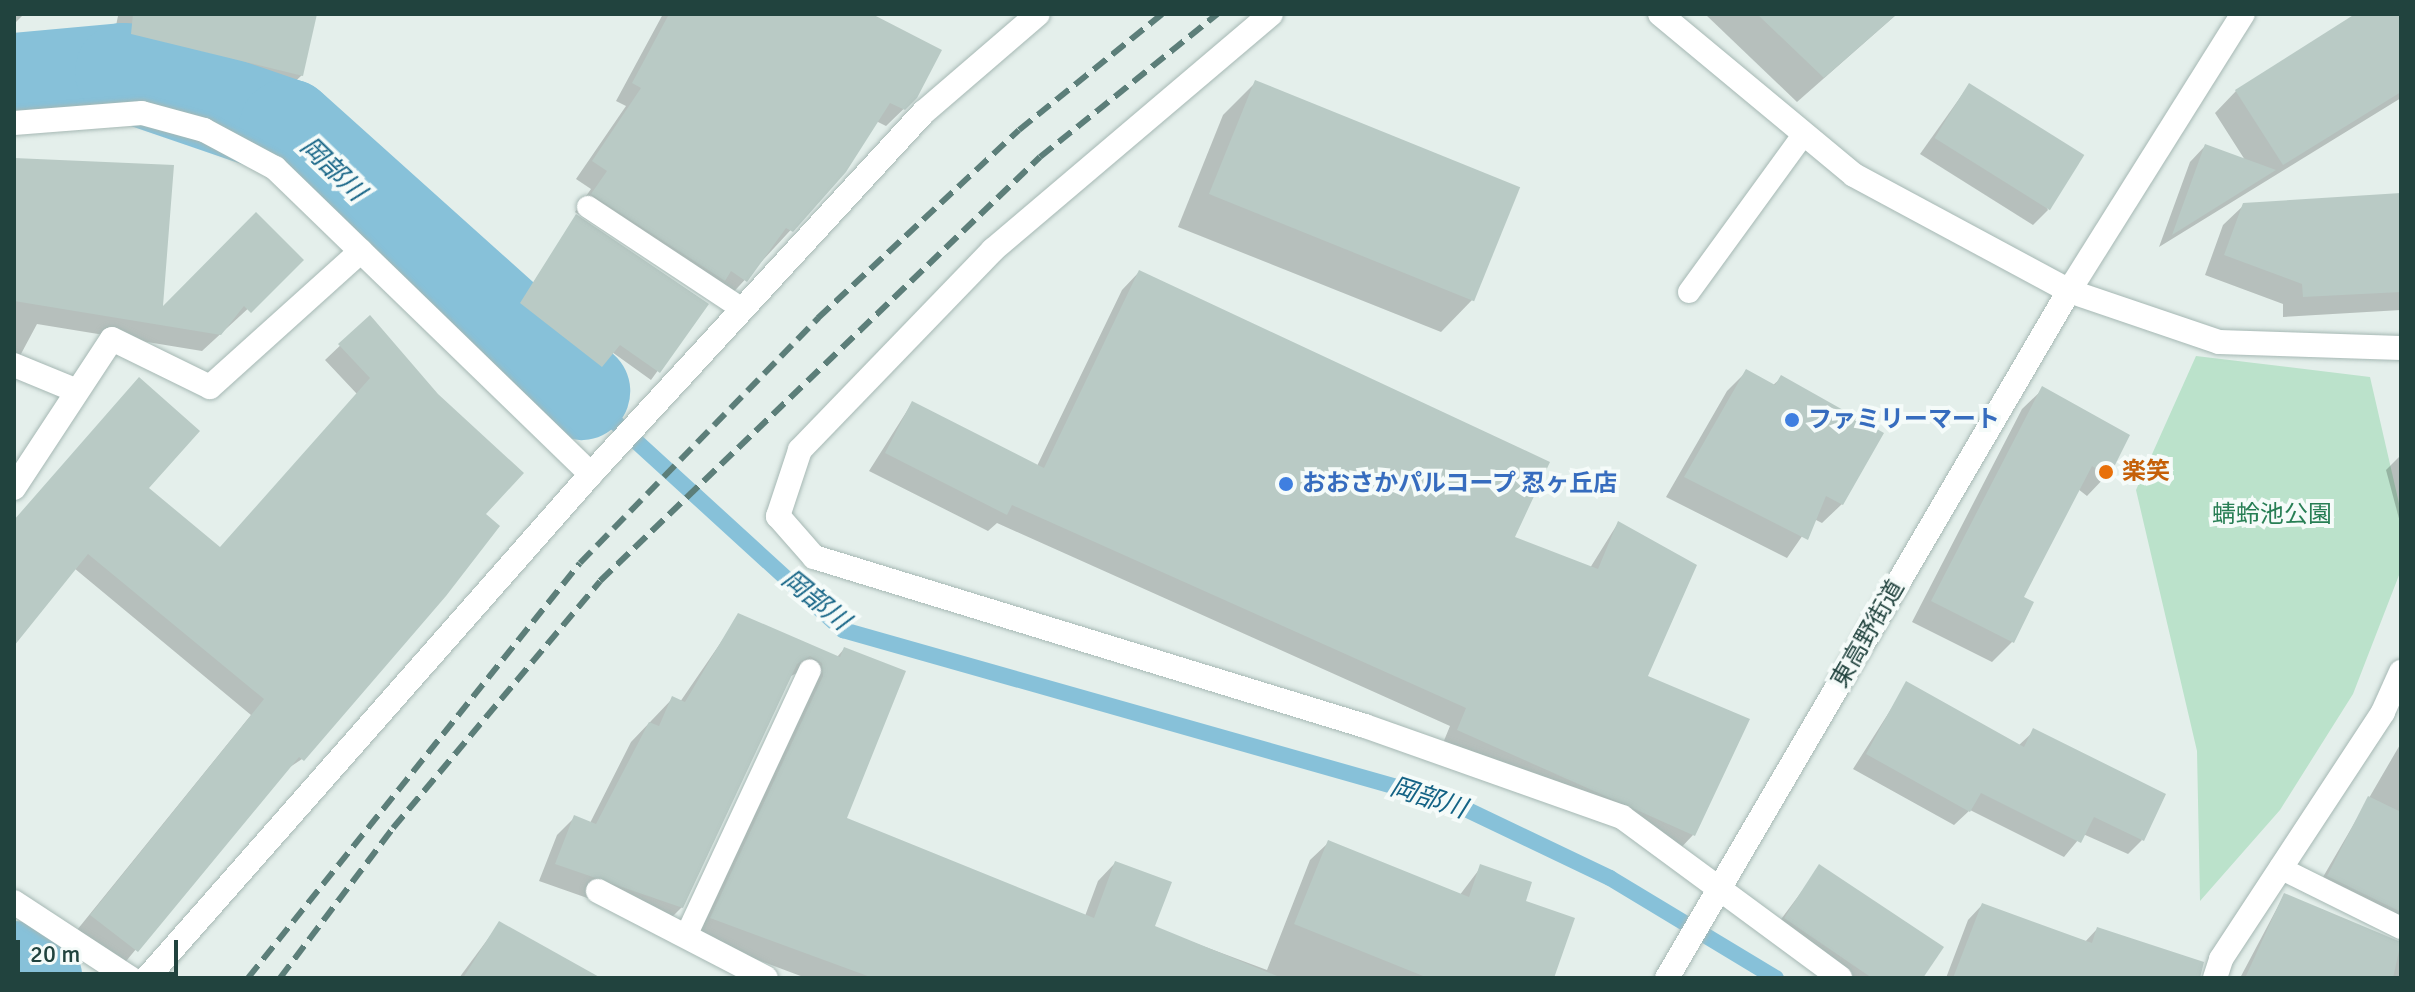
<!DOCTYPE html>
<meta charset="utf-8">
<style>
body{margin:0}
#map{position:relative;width:2415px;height:992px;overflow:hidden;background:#e4efeb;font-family:Signika,"Noto Sans JP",sans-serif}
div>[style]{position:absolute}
.green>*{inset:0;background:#bbe2cb}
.shadow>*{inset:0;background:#0003}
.stream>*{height:16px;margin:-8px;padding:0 8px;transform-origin:8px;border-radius:8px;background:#87c1d9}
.river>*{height:98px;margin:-49px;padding:0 49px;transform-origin:49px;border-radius:49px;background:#87c1d9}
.building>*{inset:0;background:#b9cac5;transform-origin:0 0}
.roads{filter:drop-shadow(0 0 2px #a6b8b4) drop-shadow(0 0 2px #a6b8b4)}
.service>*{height:22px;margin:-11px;padding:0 11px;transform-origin:11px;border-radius:11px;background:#fff}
.minor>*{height:24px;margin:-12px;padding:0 12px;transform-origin:12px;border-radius:12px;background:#fff}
.tertiary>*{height:24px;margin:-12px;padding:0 12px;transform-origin:12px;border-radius:12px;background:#fff}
.rail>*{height:6px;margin-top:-3px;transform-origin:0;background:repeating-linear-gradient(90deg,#5c7e79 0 16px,transparent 0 24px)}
.dots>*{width:22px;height:22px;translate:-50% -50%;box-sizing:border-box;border:4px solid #f5fbf9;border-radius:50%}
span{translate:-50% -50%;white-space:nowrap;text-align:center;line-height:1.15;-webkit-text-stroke:8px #f5fbf9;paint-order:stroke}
.shop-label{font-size:24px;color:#366cbe;font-weight:700}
.left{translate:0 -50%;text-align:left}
.food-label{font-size:24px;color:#c56008;font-weight:700}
.park-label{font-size:24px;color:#277e54}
.street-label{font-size:24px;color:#21433e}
.water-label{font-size:26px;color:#146385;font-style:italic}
.frame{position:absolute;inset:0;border:16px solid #21433e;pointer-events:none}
.scale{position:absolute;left:16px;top:940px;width:162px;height:36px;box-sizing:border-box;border:4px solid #21433e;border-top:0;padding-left:10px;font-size:24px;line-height:28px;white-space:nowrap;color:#21433e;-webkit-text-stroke:6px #f5fbf9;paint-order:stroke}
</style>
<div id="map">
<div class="green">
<i style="clip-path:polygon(2196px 356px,2370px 377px,2401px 512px,2401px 570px,2353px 694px,2280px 810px,2200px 901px,2197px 751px,2136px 490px)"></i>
</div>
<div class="shadow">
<i style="clip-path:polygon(14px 14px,24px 14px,15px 23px)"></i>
<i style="clip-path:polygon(107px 14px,315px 14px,302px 75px,284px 92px,111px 50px,118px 16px)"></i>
<i style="clip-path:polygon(663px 14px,868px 14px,916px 97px,886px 126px,876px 121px,845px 171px,728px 298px,706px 297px,575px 212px,591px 189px,576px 179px,626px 106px,616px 101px)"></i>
<i style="clip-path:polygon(1705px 14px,1897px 14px,1797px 102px)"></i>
<i style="clip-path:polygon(2359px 14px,2401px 14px,2401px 98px,2159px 247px,2190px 162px,2205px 146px,2245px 160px,2215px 113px,2236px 91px)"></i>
<i style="clip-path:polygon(1256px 82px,1474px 298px,1441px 332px,1178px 227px,1223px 115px)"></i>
<i style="clip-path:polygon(1969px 85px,2048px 210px,2033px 225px,1920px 154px)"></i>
<i style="clip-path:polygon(14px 162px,161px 311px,301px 260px,202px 351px,37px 324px,14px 367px)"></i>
<i style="clip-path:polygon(2401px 195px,2401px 310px,2283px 317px,2283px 304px,2205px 275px,2223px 225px,2244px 205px)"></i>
<i style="clip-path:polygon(577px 217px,706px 304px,651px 380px,612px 352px,593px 374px,514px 312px)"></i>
<i style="clip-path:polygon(1139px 272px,1512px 538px,1590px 568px,1618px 523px,1646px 677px,1693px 835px,1676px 853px,1441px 748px,1450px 726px,997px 523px,988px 531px,869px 471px,912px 403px,1037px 466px,1122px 290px)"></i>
<i style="clip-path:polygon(369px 318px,483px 514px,302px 759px,284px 771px,122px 966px,77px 930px,251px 715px,74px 568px,14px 640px,14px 520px,146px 488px,220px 549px,357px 394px,325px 360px)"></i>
<i style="clip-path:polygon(1746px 372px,1772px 386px,1781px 378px,1842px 504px,1822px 523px,1814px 519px,1787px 558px,1666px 497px,1727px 391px)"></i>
<i style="clip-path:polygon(2043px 389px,2107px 475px,2087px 496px,2078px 489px,2021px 598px,2012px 642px,1992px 662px,1912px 622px,2022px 409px)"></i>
<i style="clip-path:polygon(2401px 455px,2401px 526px,2386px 470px)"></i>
<i style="clip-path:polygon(739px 616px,837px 657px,844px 649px,845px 819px,1085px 916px,1098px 881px,1115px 863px,1152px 927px,1267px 970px,1310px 860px,1328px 843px,1459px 896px,1481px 867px,1523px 902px,1552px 978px,806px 978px,694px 936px,797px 673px,789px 677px,682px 907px,664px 925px,539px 881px,557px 835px,575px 817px,590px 823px,631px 742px,672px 699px,680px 702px)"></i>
<i style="clip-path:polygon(1907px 684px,2018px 746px,2034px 731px,2142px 840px,2128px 854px,2083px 834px,2064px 857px,1970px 810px,1954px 825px,1853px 769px)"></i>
<i style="clip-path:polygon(2401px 743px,2401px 978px,2240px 978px,2284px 895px,2399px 942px,2396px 929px,2316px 889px)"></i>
<i style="clip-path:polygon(1820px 867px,1921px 978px,1835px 978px,1770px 934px)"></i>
<i style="clip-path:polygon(1982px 905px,2084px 943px,2097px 929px,2167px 978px,1946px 978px,1968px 920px)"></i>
<i style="clip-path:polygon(499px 924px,559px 978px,459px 978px)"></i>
</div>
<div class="stream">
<i style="left:581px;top:391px;width:355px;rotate:42.4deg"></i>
<i style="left:843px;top:630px;width:634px;rotate:15.83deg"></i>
<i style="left:1453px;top:803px;width:174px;rotate:25.5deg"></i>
<i style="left:1610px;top:878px;width:194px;rotate:31.1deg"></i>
</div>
<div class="river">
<i style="left:14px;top:82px;width:110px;rotate:-5.2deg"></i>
<i style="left:124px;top:72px;width:173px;rotate:18.9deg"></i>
<i style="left:288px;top:128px;width:394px;rotate:41.9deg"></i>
<i style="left:14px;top:970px;width:21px;rotate:23deg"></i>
</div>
<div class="building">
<i style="clip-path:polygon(133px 14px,317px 14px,303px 76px,131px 34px)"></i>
<i style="clip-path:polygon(669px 14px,872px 14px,942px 50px,917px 98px,905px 110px,890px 103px,846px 172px,793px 232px,786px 228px,747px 282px,731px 271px,725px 281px,591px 194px,607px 171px,592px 161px,641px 88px,632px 83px)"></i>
<i style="clip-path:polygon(1757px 14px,1897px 14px,1824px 78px)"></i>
<i style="clip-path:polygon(2355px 14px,2401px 14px,2401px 92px,2283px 165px,2235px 90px)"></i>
<i style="left:1255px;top:80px;width:286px;height:123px;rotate:22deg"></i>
<i style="left:1969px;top:83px;width:136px;height:65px;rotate:32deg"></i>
<i style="clip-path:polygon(2205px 144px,2276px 170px,2172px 235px)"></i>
<i style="clip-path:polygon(14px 158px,174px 165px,163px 306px,256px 212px,304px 260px,251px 313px,244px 306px,221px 335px,14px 301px)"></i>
<i style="clip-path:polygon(2401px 193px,2401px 292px,2303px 297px,2302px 284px,2224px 255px,2243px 203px)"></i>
<i style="clip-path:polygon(576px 214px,709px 304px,660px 373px,620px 345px,602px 367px,520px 303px)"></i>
<i style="clip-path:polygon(1139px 270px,1550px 462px,1515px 537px,1598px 569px,1618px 521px,1697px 565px,1648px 676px,1750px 719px,1695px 836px,1457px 730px,1466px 708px,1012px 505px,1007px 515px,885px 453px,912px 401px,1044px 468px)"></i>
<i style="clip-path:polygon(370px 315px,438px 394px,524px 473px,486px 514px,500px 526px,446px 596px,304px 761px,299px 757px,138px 952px,90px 915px,264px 699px,88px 554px,14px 646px,14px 520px,139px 377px,200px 431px,149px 488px,220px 547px,370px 378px,338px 344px)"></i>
<i style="clip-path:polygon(1746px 369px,1775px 385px,1781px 375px,1884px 433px,1843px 505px,1826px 496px,1808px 540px,1684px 477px)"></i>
<i style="clip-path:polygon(2042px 386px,2130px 435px,2109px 477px,2092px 466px,2024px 597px,2034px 602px,2014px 643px,1931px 601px)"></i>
<i style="clip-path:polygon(738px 613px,840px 657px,844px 647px,906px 671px,847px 818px,1094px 918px,1115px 861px,1172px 882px,1155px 926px,1282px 978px,873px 978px,710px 918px,823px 676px,822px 663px,810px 656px,797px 664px,683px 908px,555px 864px,574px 815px,596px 824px,649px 722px,659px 726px,672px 696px,685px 702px)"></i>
<i style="clip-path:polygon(1906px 681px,2024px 747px,2033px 728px,2166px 794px,2144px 841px,2094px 817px,2081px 843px,1981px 793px,1970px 812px,1866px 754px)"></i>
<i style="clip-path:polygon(2368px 796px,2401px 812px,2401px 912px,2327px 876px)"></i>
<i style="clip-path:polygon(1328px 840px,1469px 897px,1480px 864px,1532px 882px,1526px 901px,1575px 918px,1554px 978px,1428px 978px,1294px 924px)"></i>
<i style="clip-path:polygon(1819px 864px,1944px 947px,1923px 978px,1872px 978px,1784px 918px)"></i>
<i style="clip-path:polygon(2284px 893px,2401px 942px,2393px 978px,2245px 978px)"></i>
<i style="clip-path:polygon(1982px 903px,2092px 943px,2097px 927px,2204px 962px,2200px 978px,1953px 978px)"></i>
<i style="clip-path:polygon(499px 921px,601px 978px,463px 978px)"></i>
</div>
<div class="roads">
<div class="service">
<i style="left:588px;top:207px;width:185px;rotate:33.5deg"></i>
<i style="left:1689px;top:292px;width:195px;rotate:-54deg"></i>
<i style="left:2280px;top:868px;width:135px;rotate:26.4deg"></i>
<i style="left:686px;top:936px;width:293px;rotate:-65deg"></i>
</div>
<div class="minor">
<i style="left:1271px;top:14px;width:365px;rotate:139.7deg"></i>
<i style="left:993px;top:250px;width:278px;rotate:134deg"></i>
<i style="left:800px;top:450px;width:70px;rotate:108.4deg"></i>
<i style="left:778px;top:516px;width:55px;rotate:48.7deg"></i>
<i style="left:814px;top:557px;width:576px;rotate:17.05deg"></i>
<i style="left:1365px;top:726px;width:273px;rotate:19.5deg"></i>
<i style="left:1622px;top:817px;width:271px;rotate:36.4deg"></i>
<i style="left:14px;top:123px;width:128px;rotate:-4.5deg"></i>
<i style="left:142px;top:113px;width:64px;rotate:15.3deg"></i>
<i style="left:204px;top:130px;width:81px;rotate:28.2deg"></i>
<i style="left:275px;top:168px;width:440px;rotate:44.1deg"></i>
<i style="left:2069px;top:291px;width:327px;rotate:-57.9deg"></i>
<i style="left:14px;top:365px;width:66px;rotate:22.3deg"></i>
<i style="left:14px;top:488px;width:178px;rotate:-56.7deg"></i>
<i style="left:112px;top:339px;width:109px;rotate:26.1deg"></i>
<i style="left:210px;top:387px;width:203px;rotate:-42deg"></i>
<i style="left:598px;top:891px;width:189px;rotate:27.4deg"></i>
<i style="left:14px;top:902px;width:139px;rotate:33.2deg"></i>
<i style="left:147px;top:978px;width:672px;rotate:-48.62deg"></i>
<i style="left:591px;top:474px;width:492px;rotate:-47.4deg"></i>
<i style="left:924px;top:112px;width:150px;rotate:-40.7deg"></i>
<i style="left:2215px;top:978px;width:20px;rotate:-72deg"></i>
<i style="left:2221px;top:959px;width:295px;rotate:-56.7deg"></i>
<i style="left:2383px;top:712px;width:44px;rotate:-65.8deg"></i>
</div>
<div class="tertiary">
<i style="left:1660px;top:14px;width:252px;rotate:39.7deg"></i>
<i style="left:1854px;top:175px;width:244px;rotate:28.3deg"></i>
<i style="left:2069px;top:291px;width:158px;rotate:18.8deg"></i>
<i style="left:2219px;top:342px;width:182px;rotate:1.9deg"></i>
<i style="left:1667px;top:978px;width:796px;rotate:-59.67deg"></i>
</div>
</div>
<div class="rail">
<i style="left:248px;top:978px;width:531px;rotate:-51.34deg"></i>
<i style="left:580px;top:563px;width:342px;rotate:-45.8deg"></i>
<i style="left:818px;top:318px;width:275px;rotate:-43.1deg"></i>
<i style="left:1019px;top:130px;width:184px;rotate:-39deg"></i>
<i style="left:280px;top:978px;width:188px;rotate:-53deg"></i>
<i style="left:393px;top:828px;width:322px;rotate:-50deg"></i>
<i style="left:600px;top:581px;width:611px;rotate:-43.94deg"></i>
<i style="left:1040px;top:157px;width:228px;rotate:-38.9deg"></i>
</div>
<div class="dots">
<i style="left:1792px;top:420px;background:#3f7fe0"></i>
<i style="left:2106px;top:472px;background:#e8710a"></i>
<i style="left:1286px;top:484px;background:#3f7fe0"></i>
</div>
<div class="shop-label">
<span class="left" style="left:1808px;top:420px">ファミリーマート</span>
<span class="left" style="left:1302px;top:484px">おおさかパルコープ 忍ヶ丘店</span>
</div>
<div class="food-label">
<span class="left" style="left:2122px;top:472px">楽笑</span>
</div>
<div class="park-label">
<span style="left:2272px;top:515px">蜻蛉池公園</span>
</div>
<div class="street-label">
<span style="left:1868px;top:634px;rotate:-60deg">東高野街道</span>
</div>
<div class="water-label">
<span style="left:332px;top:170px;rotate:44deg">岡部川</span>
<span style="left:815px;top:601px;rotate:39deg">岡部川</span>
<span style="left:1428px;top:799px;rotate:18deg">岡部川</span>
</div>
<div class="frame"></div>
<div class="scale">20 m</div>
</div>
